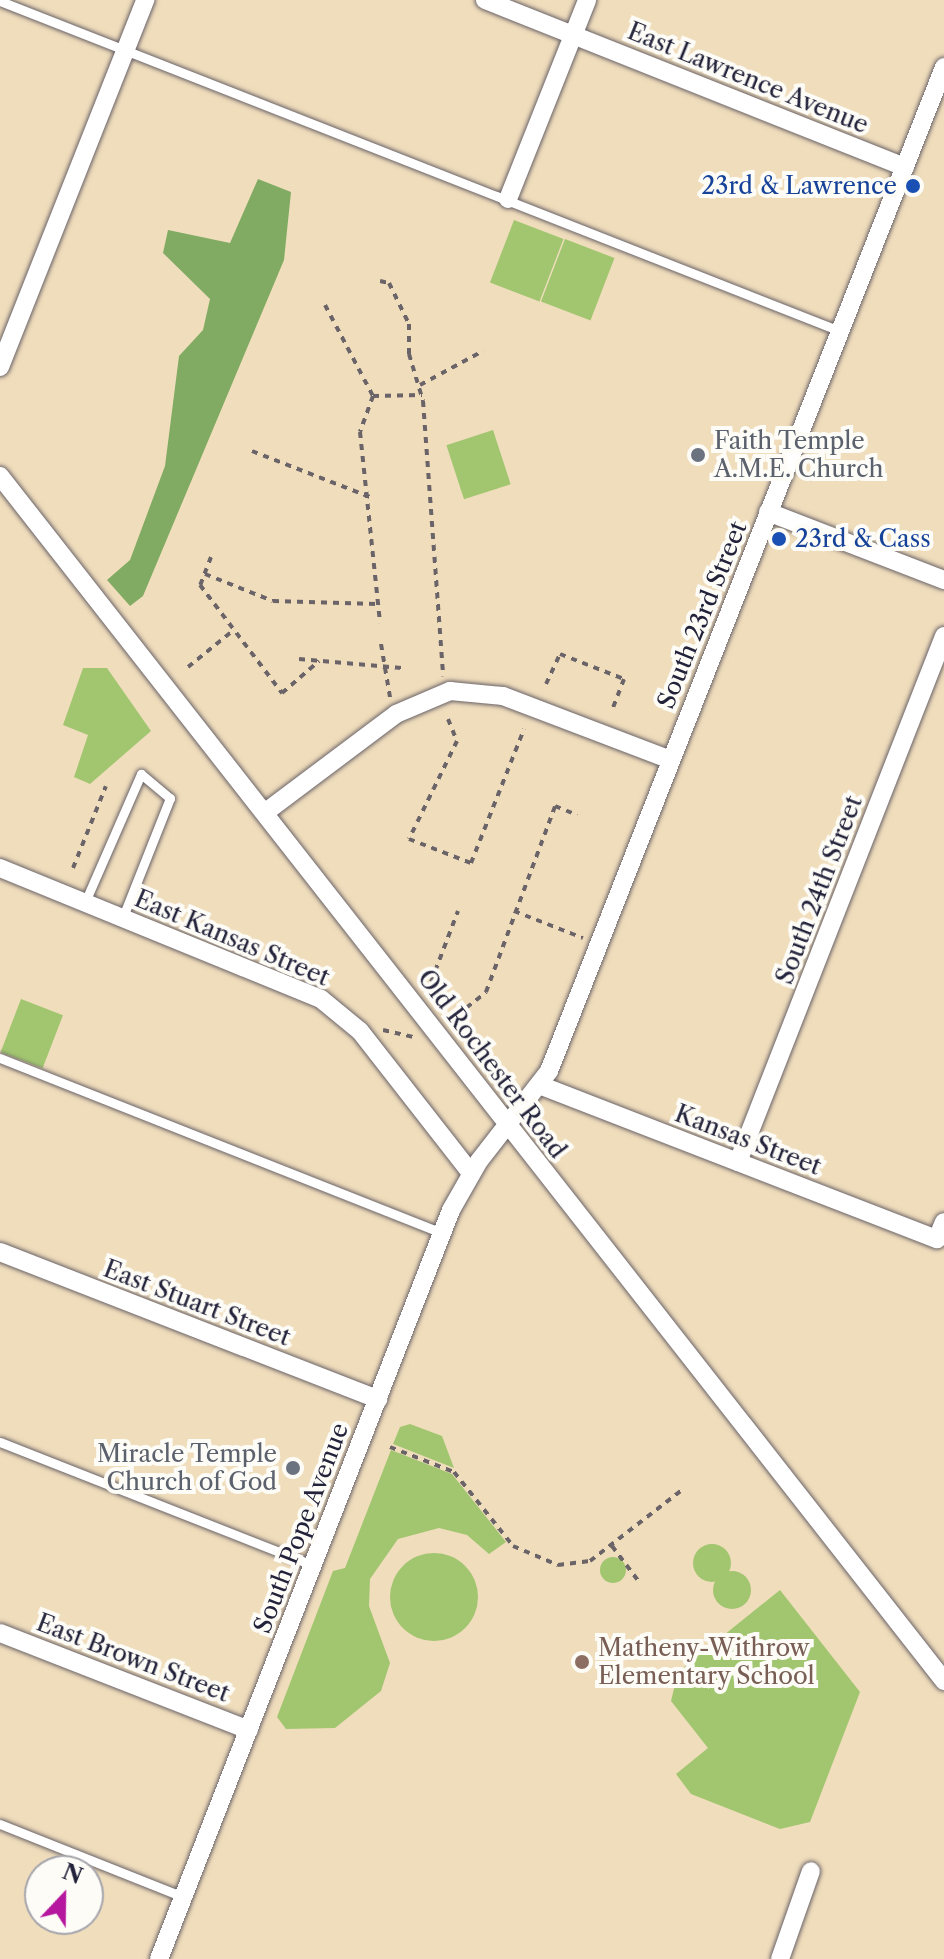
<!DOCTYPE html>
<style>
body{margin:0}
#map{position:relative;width:944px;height:1959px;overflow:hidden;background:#f0ddbc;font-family:"Libre Caslon Text",serif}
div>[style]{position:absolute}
.green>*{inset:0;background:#a2c670;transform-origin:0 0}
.round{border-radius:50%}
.forest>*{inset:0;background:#81ab62}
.path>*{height:4px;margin-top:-2px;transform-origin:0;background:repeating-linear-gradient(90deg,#6a6368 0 6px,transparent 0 12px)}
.roads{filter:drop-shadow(0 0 2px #6a6368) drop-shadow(0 0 2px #6a6368)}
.lane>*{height:9px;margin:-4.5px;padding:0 4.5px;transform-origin:4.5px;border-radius:4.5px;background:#fff}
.street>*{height:18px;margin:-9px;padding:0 9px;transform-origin:9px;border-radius:9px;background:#fff}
.dots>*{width:22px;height:22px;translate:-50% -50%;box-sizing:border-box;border:4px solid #fdfcf7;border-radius:50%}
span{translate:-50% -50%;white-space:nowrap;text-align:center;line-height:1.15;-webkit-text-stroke:8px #fdfcf7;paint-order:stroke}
.street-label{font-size:24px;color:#22223b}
.transit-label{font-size:24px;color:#164399}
.right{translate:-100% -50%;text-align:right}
.left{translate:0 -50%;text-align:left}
.worship-label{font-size:24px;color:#5b616d}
.education-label{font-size:24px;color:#785e54}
.north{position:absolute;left:24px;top:1855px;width:80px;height:80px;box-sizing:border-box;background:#fdfcf7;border:2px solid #a5a5ac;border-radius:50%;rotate:22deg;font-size:22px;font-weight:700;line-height:32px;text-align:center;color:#22223b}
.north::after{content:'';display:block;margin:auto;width:28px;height:36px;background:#b5179e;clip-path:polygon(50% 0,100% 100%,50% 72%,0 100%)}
</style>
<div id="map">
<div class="green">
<i style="left:514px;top:220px;width:53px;height:67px;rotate:21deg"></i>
<i style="left:565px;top:239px;width:53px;height:67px;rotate:21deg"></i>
<i style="left:493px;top:430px;width:57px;height:49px;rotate:72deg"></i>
<i style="clip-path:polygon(83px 668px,107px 668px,151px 731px,90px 784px,74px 777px,88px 735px,63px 725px)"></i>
<i style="left:21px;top:999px;width:45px;height:57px;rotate:21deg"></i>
<i style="clip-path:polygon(410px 1424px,442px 1436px,454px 1468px,393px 1444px,400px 1427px)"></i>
<i style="clip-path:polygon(391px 1450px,452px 1474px,506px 1542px,489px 1554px,467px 1535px,439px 1528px,398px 1539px,370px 1579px,369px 1606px,390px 1663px,381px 1691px,335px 1728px,286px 1729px,277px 1717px,333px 1571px,345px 1568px)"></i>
<i class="round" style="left:693px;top:1544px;width:38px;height:38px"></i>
<i class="round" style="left:390px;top:1553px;width:88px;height:88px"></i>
<i class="round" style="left:600px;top:1557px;width:26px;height:26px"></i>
<i class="round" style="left:713px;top:1571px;width:38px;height:38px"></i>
<i style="clip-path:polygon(780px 1590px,860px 1692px,810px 1822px,780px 1829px,691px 1794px,676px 1774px,708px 1748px,671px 1701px,678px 1672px)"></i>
</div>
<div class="forest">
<i style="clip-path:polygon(258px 179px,291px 192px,284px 260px,143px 596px,130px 606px,107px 580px,130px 560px,165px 466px,179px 356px,203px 330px,210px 299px,163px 253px,168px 230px,230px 243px)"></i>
</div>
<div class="path">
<i style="left:380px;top:281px;width:9px;rotate:13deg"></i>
<i style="left:389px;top:283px;width:46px;rotate:64deg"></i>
<i style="left:409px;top:324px;width:30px;rotate:90deg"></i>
<i style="left:409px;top:354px;width:49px;rotate:73.4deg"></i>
<i style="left:423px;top:401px;width:276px;rotate:85.8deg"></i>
<i style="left:325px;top:305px;width:103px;rotate:62.2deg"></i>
<i style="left:373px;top:396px;width:38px;rotate:110deg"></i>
<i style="left:360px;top:432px;width:192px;rotate:84deg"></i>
<i style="left:420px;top:385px;width:72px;rotate:-28.4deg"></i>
<i style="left:373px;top:396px;width:49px;rotate:-1.2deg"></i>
<i style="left:252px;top:451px;width:127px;rotate:21.3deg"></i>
<i style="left:211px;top:557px;width:30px;rotate:111deg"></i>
<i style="left:200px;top:585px;width:136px;rotate:52.8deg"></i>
<i style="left:282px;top:693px;width:49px;rotate:-40.9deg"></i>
<i style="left:205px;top:574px;width:73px;rotate:21.7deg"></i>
<i style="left:273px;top:601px;width:104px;rotate:1.7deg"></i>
<i style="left:381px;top:644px;width:54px;rotate:80.4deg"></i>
<i style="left:299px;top:659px;width:103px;rotate:5deg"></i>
<i style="left:188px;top:667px;width:60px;rotate:-39deg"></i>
<i style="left:546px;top:684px;width:33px;rotate:-65deg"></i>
<i style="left:560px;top:654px;width:69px;rotate:21.3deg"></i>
<i style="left:624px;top:679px;width:33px;rotate:111deg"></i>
<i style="left:448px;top:719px;width:24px;rotate:68deg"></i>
<i style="left:457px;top:741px;width:109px;rotate:116.1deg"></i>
<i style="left:409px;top:839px;width:66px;rotate:21.2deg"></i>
<i style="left:471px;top:863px;width:144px;rotate:-68.4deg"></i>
<i style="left:73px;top:868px;width:88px;rotate:-68.1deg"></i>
<i style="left:514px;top:911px;width:74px;rotate:21.4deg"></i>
<i style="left:431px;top:982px;width:76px;rotate:-69.2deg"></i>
<i style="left:457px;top:1015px;width:37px;rotate:-38deg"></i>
<i style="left:486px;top:992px;width:198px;rotate:-69.6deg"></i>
<i style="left:555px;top:806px;width:24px;rotate:22deg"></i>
<i style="left:383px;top:1030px;width:35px;rotate:13deg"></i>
<i style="left:390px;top:1447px;width:69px;rotate:21.3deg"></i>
<i style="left:454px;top:1472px;width:95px;rotate:51.4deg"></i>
<i style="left:513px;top:1546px;width:49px;rotate:22.9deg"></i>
<i style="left:558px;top:1565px;width:32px;rotate:-7deg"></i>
<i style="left:590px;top:1561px;width:118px;rotate:-37.7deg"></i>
<i style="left:612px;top:1546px;width:46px;rotate:52.9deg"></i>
</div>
<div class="roads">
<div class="lane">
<i style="left:0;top:1px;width:902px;rotate:21.45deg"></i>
<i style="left:85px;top:902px;width:140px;rotate:-66.4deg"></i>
<i style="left:141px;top:774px;width:38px;rotate:40deg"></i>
<i style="left:170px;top:798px;width:128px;rotate:111.6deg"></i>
<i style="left:0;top:1058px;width:475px;rotate:21.6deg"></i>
<i style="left:0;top:1442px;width:335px;rotate:21.5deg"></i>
<i style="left:0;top:1824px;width:197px;rotate:21.7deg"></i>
</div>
<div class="street">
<i style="left:485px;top:0;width:452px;rotate:21.7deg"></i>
<i style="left:508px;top:199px;width:214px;rotate:-68.3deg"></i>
<i style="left:0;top:367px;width:395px;rotate:-68.4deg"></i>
<i style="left:0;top:476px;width:1531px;rotate:51.92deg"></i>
<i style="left:768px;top:512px;width:189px;rotate:21.1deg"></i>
<i style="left:267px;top:811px;width:161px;rotate:-36.9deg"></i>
<i style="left:396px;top:714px;width:59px;rotate:-23.1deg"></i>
<i style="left:450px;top:691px;width:53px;rotate:5.4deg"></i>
<i style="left:503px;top:696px;width:180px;rotate:20.9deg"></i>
<i style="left:0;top:868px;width:347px;rotate:22.2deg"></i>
<i style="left:321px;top:999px;width:50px;rotate:39.4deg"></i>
<i style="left:360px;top:1031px;width:180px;rotate:52deg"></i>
<i style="left:542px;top:1086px;width:424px;rotate:21.2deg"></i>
<i style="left:937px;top:1239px;width:18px;rotate:-68deg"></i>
<i style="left:738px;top:1162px;width:565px;rotate:-68.61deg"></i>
<i style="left:0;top:1252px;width:406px;rotate:21.3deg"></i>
<i style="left:0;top:1633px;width:267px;rotate:21.3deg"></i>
<i style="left:159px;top:1959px;width:804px;rotate:-68.7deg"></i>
<i style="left:451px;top:1210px;width:56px;rotate:-60.3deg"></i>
<i style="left:479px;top:1161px;width:114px;rotate:-52.1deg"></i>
<i style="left:549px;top:1071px;width:1079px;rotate:-68.52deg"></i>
<i style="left:780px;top:1959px;width:93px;rotate:-70.6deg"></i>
</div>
</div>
<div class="dots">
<i style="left:913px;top:186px;background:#1a4fb4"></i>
<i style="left:698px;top:455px;background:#6b7280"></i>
<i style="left:779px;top:539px;background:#1a4fb4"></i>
<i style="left:293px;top:1468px;background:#6b7280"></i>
<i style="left:582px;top:1662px;background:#8d6e63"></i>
</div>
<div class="street-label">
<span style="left:748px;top:78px;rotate:22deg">East Lawrence Avenue</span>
<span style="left:702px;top:615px;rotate:-68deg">South 23rd Street</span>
<span style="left:819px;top:890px;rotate:-69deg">South 24th Street</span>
<span style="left:232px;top:938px;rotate:23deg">East Kansas Street</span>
<span style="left:492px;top:1064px;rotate:53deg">Old Rochester Road</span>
<span style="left:748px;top:1140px;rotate:21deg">Kansas Street</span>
<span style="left:197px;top:1303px;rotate:21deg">East Stuart Street</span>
<span style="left:301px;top:1528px;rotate:-69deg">South Pope Avenue</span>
<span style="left:133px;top:1658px;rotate:21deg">East Brown Street</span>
</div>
<div class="transit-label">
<span class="right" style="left:897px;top:186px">23rd &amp; Lawrence</span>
<span class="left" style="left:795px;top:539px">23rd &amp; Cass</span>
</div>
<div class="worship-label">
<span class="left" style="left:714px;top:455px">Faith Temple<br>A.M.E. Church</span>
<span class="right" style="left:277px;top:1468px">Miracle Temple<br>Church of God</span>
</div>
<div class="education-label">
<span class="left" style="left:598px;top:1662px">Matheny-Withrow<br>Elementary School</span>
</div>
<div class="north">N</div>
</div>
